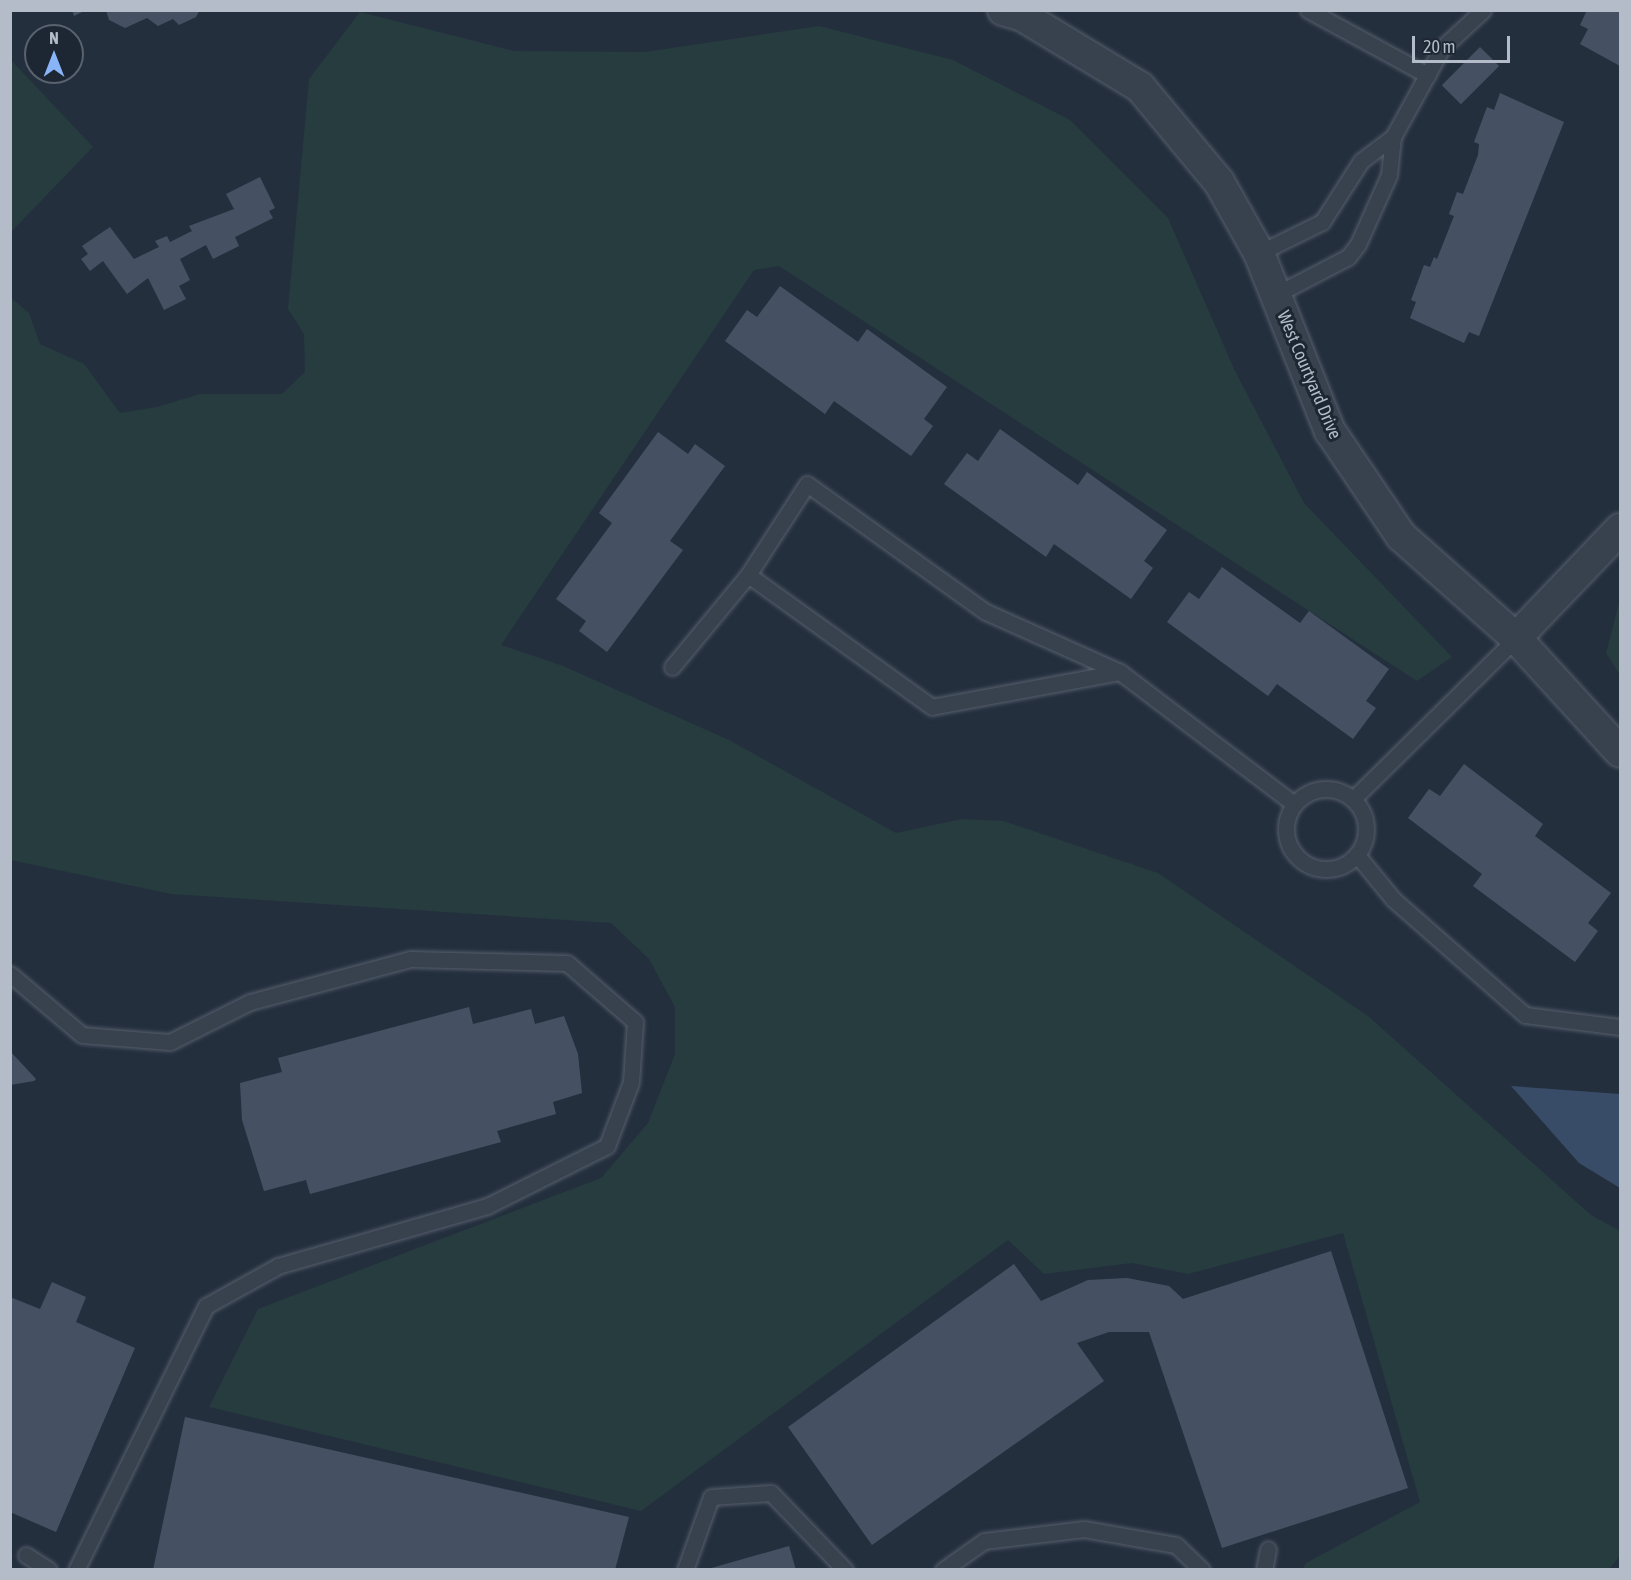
<!DOCTYPE html>
<style>
body{margin:0}
#map{position:relative;width:1631px;height:1580px;overflow:hidden;background:#242f3e;font-family:"Asap Condensed",sans-serif}
div>[style]{position:absolute}
.green>*{inset:0;background:#263c3f}
.water>*{inset:0;background:#394c67}
.building>*{inset:0;background:#455162;transform-origin:0 0}
.roads{filter:drop-shadow(0 0 2px #565f6c) drop-shadow(0 0 2px #565f6c)}
.lane>*{height:15px;margin:-7.5px;padding:0 7.5px;transform-origin:7.5px;border-radius:7.5px;background:#38414e}
.lane>.ring{margin:-7.5px;padding:0;box-sizing:content-box;background:none;border:15px solid #38414e;border-radius:50%}
.street>*{height:30px;margin:-15px;padding:0 15px;transform-origin:15px;border-radius:15px;background:#38414e}
span{translate:-50% -50%;white-space:nowrap;text-align:center;line-height:1.15;-webkit-text-stroke:6px #1d2633;paint-order:stroke}
.street-label{font-size:18px;color:#b4bcc9}
.frame{position:absolute;inset:0;border:12px solid #b4bcc9;pointer-events:none}
.north{position:absolute;left:24px;top:24px;width:60px;height:60px;box-sizing:border-box;background:#1d2633;border:2px solid #59626f;border-radius:50%;rotate:0deg;font-size:16px;font-weight:700;line-height:24px;text-align:center;color:#b4bcc9}
.north::after{content:'';display:block;margin:auto;width:21px;height:27px;background:#8ab4f8;clip-path:polygon(50% 0,100% 100%,50% 72%,0 100%)}
.scale{position:absolute;left:1412px;top:36px;width:98px;height:27px;box-sizing:border-box;border:3px solid #b4bcc9;border-top:0;padding-left:8px;font-size:18px;line-height:21px;white-space:nowrap;color:#b4bcc9;-webkit-text-stroke:4px #1d2633;paint-order:stroke}
</style>
<div id="map">
<div class="green">
<i style="clip-path:polygon(360px 12px,514px 51px,645px 52px,819px 26px,953px 60px,1070px 120px,1168px 218px,1235px 371px,1304px 503px,1452px 657px,1417px 681px,779px 266px,754px 270px,501px 645px,563px 666px,729px 740px,896px 833px,962px 819px,1003px 821px,1158px 873px,1368px 1016px,1591px 1215px,1620px 1231px,1620px 1556px,1609px 1569px,1303px 1569px,1306px 1563px,1420px 1502px,1343px 1233px,1188px 1274px,1132px 1263px,1044px 1274px,1008px 1240px,641px 1511px,209px 1407px,258px 1309px,601px 1178px,648px 1123px,675px 1054px,675px 1007px,649px 959px,611px 923px,171px 894px,11px 860px,11px 298px,29px 313px,40px 344px,84px 364px,120px 413px,157px 407px,200px 394px,282px 394px,305px 372px,304px 334px,288px 309px,309px 79px)"></i>
<i style="clip-path:polygon(11px 60px,93px 147px,11px 232px)"></i>
<i style="clip-path:polygon(1620px 599px,1620px 675px,1606px 653px)"></i>
</div>
<div class="water">
<i style="clip-path:polygon(1511px 1086px,1620px 1094px,1620px 1188px,1579px 1163px)"></i>
</div>
<div class="building">
<i style="clip-path:polygon(72px 10px,86px 10px,74px 16px)"></i>
<i style="clip-path:polygon(106px 10px,200px 10px,196px 17px,179px 25px,173px 19px,158px 26px,147px 18px,125px 28px,109px 20px)"></i>
<i style="clip-path:polygon(1587px 10px,1620px 10px,1620px 66px,1580px 44px,1588px 29px,1580px 25px)"></i>
<i style="left:1480px;top:47px;width:27px;height:54px;rotate:45deg"></i>
<i style="clip-path:polygon(1500px 93px,1564px 122px,1479px 336px,1469px 332px,1464px 343px,1410px 318px,1416px 302px,1411px 300px,1424px 265px,1430px 267px,1434px 257px,1437px 259px,1454px 216px,1449px 214px,1457px 192px,1463px 194px,1478px 155px,1479px 144px,1474px 142px,1487px 107px,1494px 110px)"></i>
<i style="clip-path:polygon(260px 177px,275px 208px,269px 211px,273px 218px,235px 237px,239px 246px,213px 259px,206px 245px,180px 259px,190px 280px,179px 286px,186px 299px,164px 310px,148px 278px,127px 294px,103px 261px,90px 271px,81px 259px,88px 254px,82px 246px,110px 227px,134px 259px,159px 247px,155px 241px,167px 236px,170px 242px,192px 231px,189px 226px,234px 209px,226px 194px)"></i>
<i style="clip-path:polygon(780px 286px,858px 342px,867px 329px,947px 387px,924px 419px,933px 426px,911px 456px,834px 401px,825px 414px,725px 341px,747px 310px,757px 317px)"></i>
<i style="clip-path:polygon(1000px 429px,1078px 485px,1087px 472px,1167px 530px,1144px 561px,1153px 568px,1131px 599px,1054px 544px,1046px 557px,944px 484px,967px 453px,978px 461px)"></i>
<i style="clip-path:polygon(658px 432px,688px 454px,695px 444px,725px 466px,670px 541px,683px 550px,607px 652px,579px 631px,586px 621px,556px 599px,612px 523px,599px 513px)"></i>
<i style="clip-path:polygon(1222px 567px,1300px 623px,1309px 611px,1389px 669px,1366px 701px,1376px 708px,1353px 739px,1277px 684px,1268px 696px,1167px 622px,1189px 592px,1199px 599px)"></i>
<i style="clip-path:polygon(1464px 764px,1543px 824px,1535px 836px,1611px 893px,1588px 923px,1598px 931px,1575px 962px,1473px 886px,1482px 874px,1408px 818px,1429px 789px,1440px 796px)"></i>
<i style="clip-path:polygon(469px 1007px,473px 1024px,531px 1009px,535px 1024px,564px 1016px,578px 1054px,582px 1093px,553px 1102px,556px 1114px,497px 1131px,501px 1142px,310px 1194px,306px 1180px,264px 1191px,242px 1120px,240px 1083px,282px 1072px,278px 1058px)"></i>
<i style="clip-path:polygon(10px 1051px,36px 1079px,34px 1081px,10px 1085px)"></i>
<i style="clip-path:polygon(1331px 1251px,1408px 1488px,1222px 1548px,1149px 1332px,1109px 1332px,1077px 1343px,1104px 1381px,872px 1545px,788px 1427px,1014px 1264px,1041px 1301px,1088px 1280px,1127px 1278px,1169px 1286px,1183px 1299px)"></i>
<i style="clip-path:polygon(52px 1282px,86px 1297px,76px 1322px,135px 1348px,56px 1532px,10px 1512px,10px 1297px,40px 1309px)"></i>
<i style="clip-path:polygon(185px 1417px,629px 1517px,615px 1570px,153px 1570px)"></i>
<i style="clip-path:polygon(789px 1546px,796px 1570px,708px 1570px,708px 1569px)"></i>
</div>
<div class="roads">
<div class="lane">
<i style="left:1308px;top:10px;width:136px;rotate:28.6deg"></i>
<i style="left:1259px;top:253px;width:70px;rotate:-26.2deg"></i>
<i style="left:1322px;top:222px;width:72px;rotate:-57.4deg"></i>
<i style="left:1361px;top:161px;width:40px;rotate:-37deg"></i>
<i style="left:1393px;top:137px;width:102px;rotate:-61.2deg"></i>
<i style="left:1442px;top:48px;width:56px;rotate:-42.8deg"></i>
<i style="left:1275px;top:295px;width:82px;rotate:-27.5deg"></i>
<i style="left:1348px;top:257px;width:16px;rotate:-52deg"></i>
<i style="left:1358px;top:244px;width:76px;rotate:-65.8deg"></i>
<i style="left:1389px;top:175px;width:38px;rotate:-84deg"></i>
<i style="left:672px;top:667px;width:119px;rotate:-50.4deg"></i>
<i style="left:1120px;top:672px;width:191px;rotate:169.5deg"></i>
<i style="left:932px;top:707px;width:226px;rotate:-144.3deg"></i>
<i style="left:748px;top:575px;width:108px;rotate:-57deg"></i>
<i style="left:807px;top:484px;width:220px;rotate:35.6deg"></i>
<i style="left:986px;top:612px;width:147px;rotate:24.1deg"></i>
<i style="left:1120px;top:672px;width:218px;rotate:37.2deg"></i>
<i class="ring" style="left:1286px;top:789px;width:65px;height:65px"></i>
<i style="left:1353px;top:799px;width:229px;rotate:-44.6deg"></i>
<i style="left:1357px;top:855px;width:57px;rotate:50.7deg"></i>
<i style="left:1393px;top:899px;width:176px;rotate:41.3deg"></i>
<i style="left:1525px;top:1015px;width:96px;rotate:7.2deg"></i>
<i style="left:10px;top:974px;width:94px;rotate:40.3deg"></i>
<i style="left:82px;top:1035px;width:88px;rotate:4.5deg"></i>
<i style="left:170px;top:1042px;width:89px;rotate:-26.6deg"></i>
<i style="left:250px;top:1002px;width:166px;rotate:-15deg"></i>
<i style="left:410px;top:959px;width:157px;rotate:1.5deg"></i>
<i style="left:567px;top:963px;width:90px;rotate:40.9deg"></i>
<i style="left:635px;top:1022px;width:60px;rotate:93.8deg"></i>
<i style="left:631px;top:1082px;width:68px;rotate:110.6deg"></i>
<i style="left:607px;top:1146px;width:134px;rotate:153.4deg"></i>
<i style="left:487px;top:1206px;width:217px;rotate:164deg"></i>
<i style="left:278px;top:1266px;width:82px;rotate:150.9deg"></i>
<i style="left:206px;top:1306px;width:294px;rotate:116.2deg"></i>
<i style="left:26px;top:1555px;width:27px;rotate:33deg"></i>
<i style="left:685px;top:1570px;width:77px;rotate:-70.4deg"></i>
<i style="left:711px;top:1497px;width:60px;rotate:-3.8deg"></i>
<i style="left:771px;top:1493px;width:107px;rotate:46.1deg"></i>
<i style="left:943px;top:1570px;width:50px;rotate:-35.3deg"></i>
<i style="left:984px;top:1541px;width:101px;rotate:-6.8deg"></i>
<i style="left:1084px;top:1529px;width:93px;rotate:9.9deg"></i>
<i style="left:1176px;top:1545px;width:36px;rotate:44deg"></i>
<i style="left:1264px;top:1570px;width:21px;rotate:-79deg"></i>
</div>
<div class="street">
<i style="left:1003px;top:10px;width:19px;rotate:16deg"></i>
<i style="left:1021px;top:15px;width:139px;rotate:31.2deg"></i>
<i style="left:1140px;top:87px;width:124px;rotate:50.3deg"></i>
<i style="left:1219px;top:182px;width:81px;rotate:60.6deg"></i>
<i style="left:1259px;top:253px;width:192px;rotate:68.3deg"></i>
<i style="left:1330px;top:431px;width:127px;rotate:55.9deg"></i>
<i style="left:1401px;top:536px;width:154px;rotate:41.6deg"></i>
<i style="left:1516px;top:638px;width:154px;rotate:47.6deg"></i>
<i style="left:1516px;top:638px;width:151px;rotate:-46.3deg"></i>
</div>
</div>
<div class="street-label">
<span style="left:1309px;top:375px;rotate:67deg">West Courtyard Drive</span>
</div>
<div class="frame"></div>
<div class="north">N</div>
<div class="scale">20 m</div>
</div>
